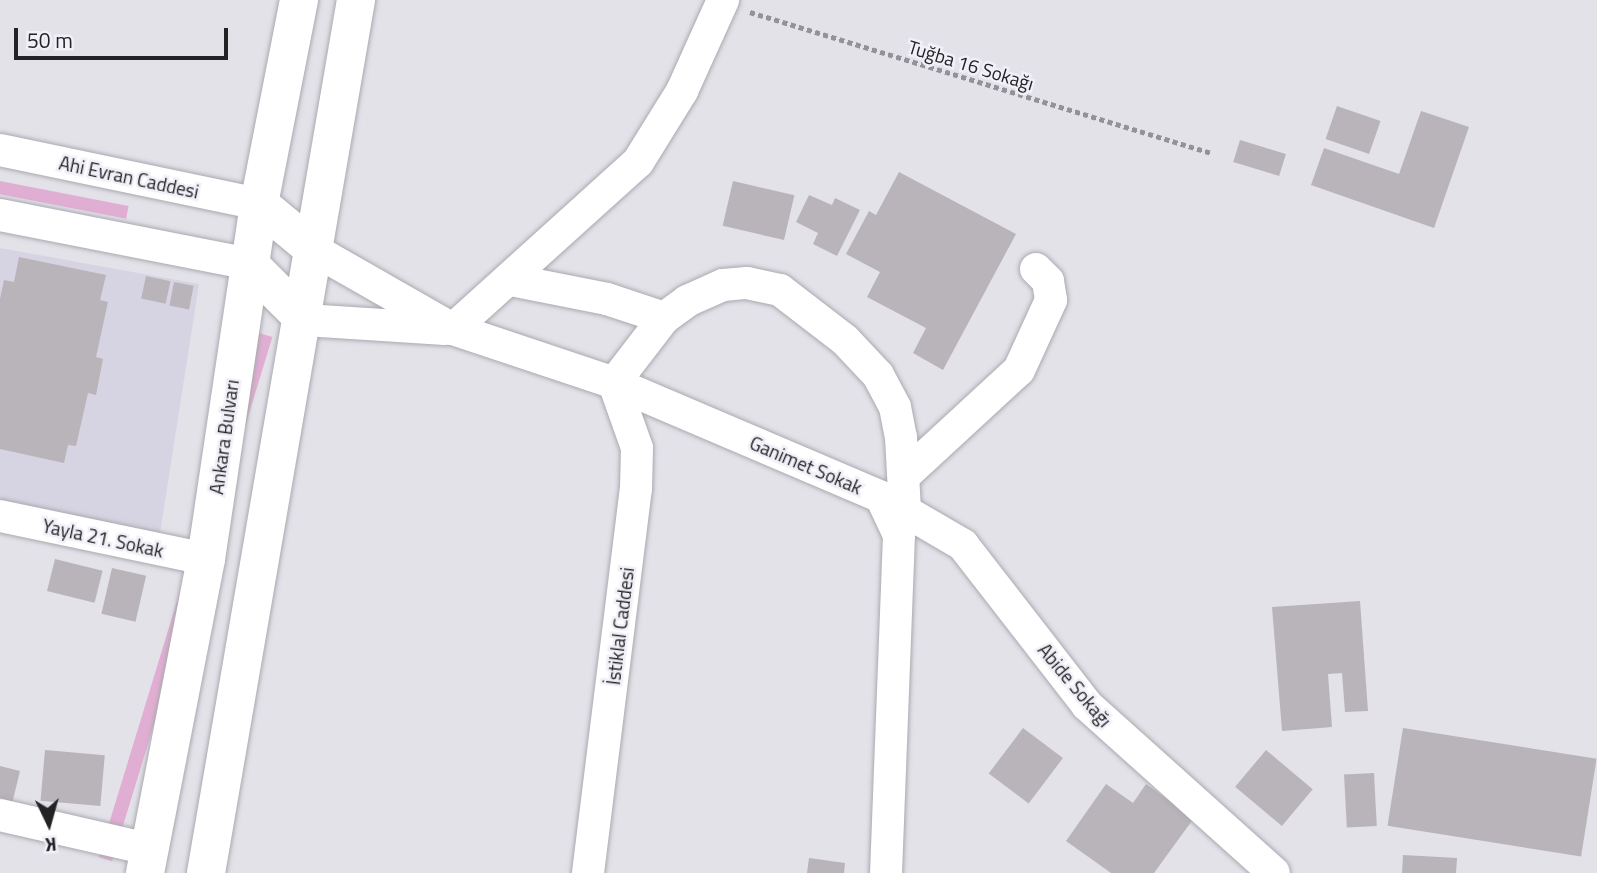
<!DOCTYPE html>
<meta charset="utf-8">
<style>
body{margin:0}
#map{position:relative;width:1597px;height:873px;overflow:hidden;background:#e3e2e9;font-family:"Titillium Web",sans-serif}
div>[style]{position:absolute}
.built>*{inset:0;background:#d6d4e2}
.green>*{inset:0;background:#e1aed3;transform-origin:0 0}
.building>*{inset:0;background:#b8b4ba;transform-origin:0 0}
.path>*{height:4.5px;margin-top:-2.25px;transform-origin:0;background:repeating-linear-gradient(90deg,#939298 0 5px,transparent 0 8.5px)}
.roads{filter:drop-shadow(0 0 2px #aaa9b0) drop-shadow(0 0 2px #aaa9b0)}
.minor>*{height:32px;margin:-16px;padding:0 16px;transform-origin:16px;border-radius:16px;background:#fff}
.major>*{height:38px;margin:-19px;padding:0 19px;transform-origin:19px;border-radius:19px;background:#fff}
span{translate:-50% -50%;white-space:nowrap;text-align:center;line-height:1.15;-webkit-text-stroke:5px #f1eff7;paint-order:stroke}
.street-label{font-size:19px;color:#232225}
.north{position:absolute;left:14px;top:789px;width:70px;height:70px;-webkit-text-stroke:5px #f1eff7;paint-order:stroke;rotate:175deg;font-size:19px;font-weight:700;line-height:28px;text-align:center;color:#232225}
.north::after{content:'';display:block;margin:auto;width:24px;height:32px;background:#232225;clip-path:polygon(50% 0,100% 100%,50% 72%,0 100%)}
.scale{position:absolute;left:14px;top:28px;width:214px;height:32px;box-sizing:border-box;border:4px solid #232225;border-top:0;padding-left:9px;font-size:21px;line-height:24px;white-space:nowrap;color:#232225;-webkit-text-stroke:5px #f1eff7;paint-order:stroke}
</style>
<div id="map">
<div class="built">
<i style="clip-path:polygon(0 248px,199px 284px,160px 533px,0 506px)"></i>
</div>
<div class="green">
<i style="left:0;top:181px;width:131px;height:13px;rotate:11deg"></i>
<i style="left:259px;top:333px;width:14px;height:548px;rotate:17deg"></i>
</div>
<div class="building">
<i style="left:1337px;top:106px;width:46px;height:35px;rotate:19deg"></i>
<i style="clip-path:polygon(1421px 111px,1469px 127px,1434px 228px,1311px 185px,1324px 148px,1399px 174px)"></i>
<i style="left:1240px;top:140px;width:48px;height:23px;rotate:17deg"></i>
<i style="clip-path:polygon(899px 172px,1016px 234px,943px 370px,913px 353px,926px 328px,867px 297px,880px 272px,846px 254px,869px 211px,876px 215px)"></i>
<i style="left:733px;top:181px;width:63px;height:46px;rotate:13deg"></i>
<i style="clip-path:polygon(809px 195px,832px 205px,835px 198px,860px 210px,837px 256px,813px 244px,818px 233px,796px 222px)"></i>
<i style="clip-path:polygon(19px 257px,106px 275px,100px 300px,108px 302px,96px 357px,103px 359px,96px 395px,88px 393px,76px 446px,68px 445px,64px 463px,0 449px,0 299px,4px 280px,14px 282px)"></i>
<i style="left:146px;top:276px;width:25px;height:23px;rotate:12deg"></i>
<i style="left:174px;top:282px;width:20px;height:24px;rotate:11deg"></i>
<i style="left:55px;top:559px;width:49px;height:33px;rotate:14deg"></i>
<i style="left:112px;top:568px;width:35px;height:47px;rotate:13deg"></i>
<i style="clip-path:polygon(1360px 601px,1368px 711px,1345px 712px,1342px 673px,1328px 674px,1332px 727px,1282px 731px,1272px 607px)"></i>
<i style="left:1023px;top:728px;width:50px;height:57px;rotate:37deg"></i>
<i style="left:1403px;top:728px;width:196px;height:99px;rotate:9deg"></i>
<i style="left:45px;top:750px;width:60px;height:51px;rotate:5deg"></i>
<i style="left:1266px;top:750px;width:61px;height:48px;rotate:40deg"></i>
<i style="clip-path:polygon(0 766px,20px 771px,12px 804px,0 802px)"></i>
<i style="left:1374px;top:773px;width:53px;height:30px;rotate:87deg"></i>
<i style="clip-path:polygon(1106px 784px,1133px 803px,1146px 784px,1194px 818px,1154px 873px,1111px 873px,1066px 841px)"></i>
<i style="clip-path:polygon(1403px 855px,1457px 858px,1456px 873px,1402px 873px)"></i>
<i style="clip-path:polygon(809px 858px,845px 863px,844px 873px,807px 873px)"></i>
</div>
<div class="path">
<i style="left:750px;top:12px;width:482px;rotate:17deg"></i>
</div>
<div class="roads">
<div class="minor">
<i style="left:0;top:150px;width:265px;rotate:11.8deg"></i>
<i style="left:0;top:215px;width:254px;rotate:11.1deg"></i>
<i style="left:316px;top:251px;width:158px;rotate:29.7deg"></i>
<i style="left:453px;top:329px;width:170px;rotate:18.5deg"></i>
<i style="left:614px;top:383px;width:290px;rotate:23.1deg"></i>
<i style="left:881px;top:497px;width:42px;rotate:64.7deg"></i>
<i style="left:899px;top:535px;width:338px;rotate:92.2deg"></i>
<i style="left:511px;top:280px;width:98px;rotate:11.2deg"></i>
<i style="left:607px;top:299px;width:60px;rotate:18.4deg"></i>
<i style="left:305px;top:320px;width:140px;rotate:3.7deg"></i>
<i style="left:453px;top:329px;width:249px;rotate:-42.1deg"></i>
<i style="left:638px;top:162px;width:84px;rotate:-58.2deg"></i>
<i style="left:682px;top:91px;width:100px;rotate:-65.7deg"></i>
<i style="left:614px;top:383px;width:82px;rotate:-52.4deg"></i>
<i style="left:664px;top:318px;width:29px;rotate:-36deg"></i>
<i style="left:687px;top:301px;width:39px;rotate:-24deg"></i>
<i style="left:723px;top:285px;width:24px;rotate:-5deg"></i>
<i style="left:747px;top:283px;width:34px;rotate:12deg"></i>
<i style="left:780px;top:290px;width:82px;rotate:37.6deg"></i>
<i style="left:845px;top:340px;width:48px;rotate:46.7deg"></i>
<i style="left:878px;top:375px;width:36px;rotate:62deg"></i>
<i style="left:895px;top:407px;width:31px;rotate:79deg"></i>
<i style="left:901px;top:437px;width:73px;rotate:86.9deg"></i>
<i style="left:904px;top:476px;width:156px;rotate:-42.7deg"></i>
<i style="left:1019px;top:370px;width:77px;rotate:-65.4deg"></i>
<i style="left:1051px;top:300px;width:19px;rotate:-99deg"></i>
<i style="left:1048px;top:281px;width:17px;rotate:-135deg"></i>
<i style="left:881px;top:497px;width:95px;rotate:30.3deg"></i>
<i style="left:963px;top:545px;width:202px;rotate:52.2deg"></i>
<i style="left:1087px;top:705px;width:251px;rotate:41.9deg"></i>
<i style="left:0;top:516px;width:210px;rotate:11.8deg"></i>
<i style="left:0;top:815px;width:153px;rotate:12.9deg"></i>
<i style="left:588px;top:873px;width:387px;rotate:-82.9deg"></i>
<i style="left:636px;top:489px;width:41px;rotate:-88.6deg"></i>
<i style="left:637px;top:448px;width:69px;rotate:-109.5deg"></i>
</div>
<div class="major">
<i style="left:259px;top:204px;width:74px;rotate:39.5deg"></i>
<i style="left:249px;top:264px;width:79px;rotate:45deg"></i>
<i style="left:145px;top:873px;width:320px;rotate:-79deg"></i>
<i style="left:206px;top:559px;width:359px;rotate:-81.5deg"></i>
<i style="left:259px;top:204px;width:208px;rotate:-78.9deg"></i>
<i style="left:206px;top:873px;width:886px;rotate:-80.25deg"></i>
</div>
</div>
<div class="street-label">
<span style="left:971px;top:65px;rotate:17deg">Tuğba 16 Sokağı</span>
<span style="left:129px;top:177px;rotate:12deg">Ahi Evran Caddesi</span>
<span style="left:224px;top:437px;rotate:-82deg">Ankara Bulvarı</span>
<span style="left:806px;top:465px;rotate:23deg">Ganimet Sokak</span>
<span style="left:103px;top:538px;rotate:12deg">Yayla 21. Sokak</span>
<span style="left:620px;top:626px;rotate:-83deg">İstiklal Caddesi</span>
<span style="left:1075px;top:685px;rotate:50deg">Abide Sokağı</span>
</div>
<div class="north">K</div>
<div class="scale">50 m</div>
</div>
